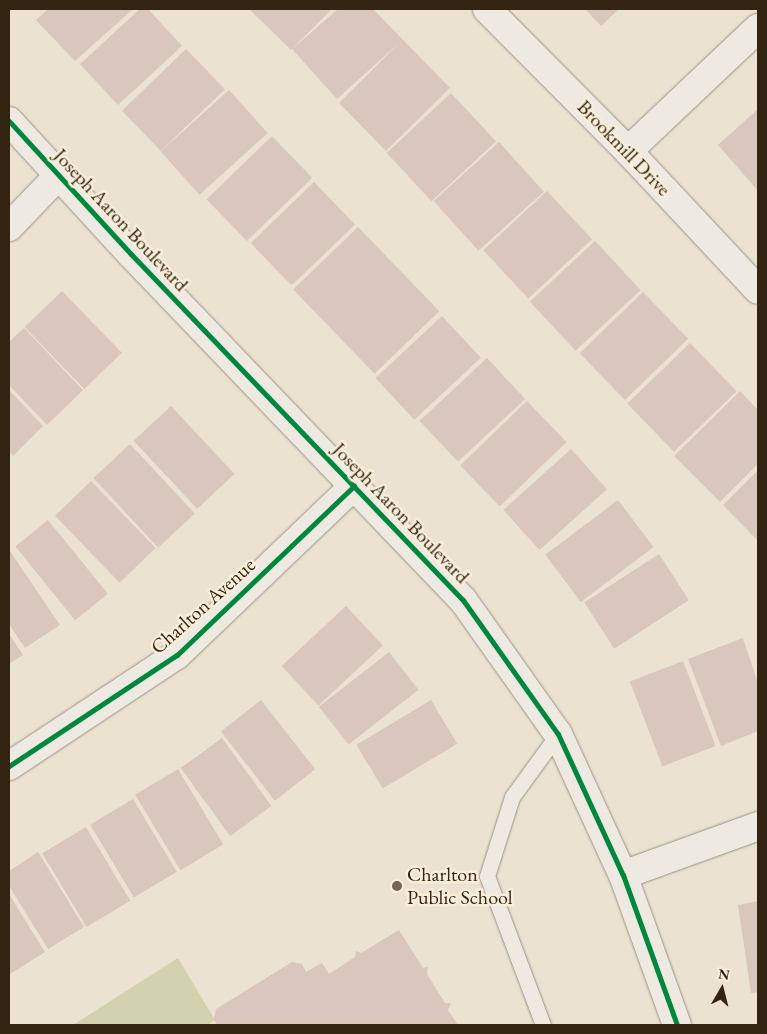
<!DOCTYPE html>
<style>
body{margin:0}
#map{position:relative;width:767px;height:1034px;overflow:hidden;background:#ece2d1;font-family:"EB Garamond",serif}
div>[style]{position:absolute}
.green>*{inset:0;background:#d3d2af}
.building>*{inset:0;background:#d9c7bd;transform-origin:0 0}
.roads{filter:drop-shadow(0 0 1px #9a9387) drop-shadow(0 0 1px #9a9387)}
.lane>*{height:15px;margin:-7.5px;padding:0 7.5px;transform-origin:7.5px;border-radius:7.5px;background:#efeae1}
.street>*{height:28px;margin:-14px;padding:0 14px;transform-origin:14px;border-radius:14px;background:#efeae1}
.secondary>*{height:28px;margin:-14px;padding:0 14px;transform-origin:14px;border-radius:14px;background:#efeae1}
.cycleway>*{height:5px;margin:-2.5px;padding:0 2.5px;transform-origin:2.5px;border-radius:2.5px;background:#00873e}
.dots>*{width:14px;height:14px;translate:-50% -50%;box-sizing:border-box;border:2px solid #faeeda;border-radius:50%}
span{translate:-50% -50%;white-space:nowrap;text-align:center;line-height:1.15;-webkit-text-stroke:5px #faeeda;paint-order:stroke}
.street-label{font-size:20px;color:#322411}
.poi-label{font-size:20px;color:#322411}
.left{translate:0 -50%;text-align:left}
.frame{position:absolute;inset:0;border:10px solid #322411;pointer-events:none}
.north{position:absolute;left:697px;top:964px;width:50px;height:50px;-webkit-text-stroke:4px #faeeda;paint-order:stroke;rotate:8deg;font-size:14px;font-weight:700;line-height:20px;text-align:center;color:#322411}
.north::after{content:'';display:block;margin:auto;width:18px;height:22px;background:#322411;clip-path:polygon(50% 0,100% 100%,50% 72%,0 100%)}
</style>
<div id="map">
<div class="green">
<i style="clip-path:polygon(178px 958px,215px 1020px,207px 1025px,73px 1025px)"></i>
</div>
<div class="building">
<i style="clip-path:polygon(48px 9px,133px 9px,75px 61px,36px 20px)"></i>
<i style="clip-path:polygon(140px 9px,148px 9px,182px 46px,118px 105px,80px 64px)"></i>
<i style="clip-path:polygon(249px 9px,332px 9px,291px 50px)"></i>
<i style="clip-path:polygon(338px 9px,373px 9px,450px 88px,386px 151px,339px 103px,399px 43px,337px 99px,292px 49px)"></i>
<i style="clip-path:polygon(585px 9px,619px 9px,601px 26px)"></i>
<i style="left:186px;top:49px;width:56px;height:89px;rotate:46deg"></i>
<i style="left:229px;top:90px;width:58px;height:92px;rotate:48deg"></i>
<i style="left:451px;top:93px;width:66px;height:88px;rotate:47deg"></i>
<i style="clip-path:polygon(758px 109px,758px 191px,718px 145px)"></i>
<i style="left:272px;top:136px;width:58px;height:91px;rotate:46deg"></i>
<i style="left:499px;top:142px;width:67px;height:88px;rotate:48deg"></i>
<i style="left:314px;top:182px;width:59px;height:88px;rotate:46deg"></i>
<i style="left:547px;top:191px;width:66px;height:87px;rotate:47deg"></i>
<i style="left:358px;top:227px;width:117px;height:90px;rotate:46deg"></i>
<i style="left:595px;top:241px;width:67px;height:89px;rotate:47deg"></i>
<i style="left:62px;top:291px;width:86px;height:52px;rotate:46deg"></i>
<i style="left:643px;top:292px;width:65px;height:88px;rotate:46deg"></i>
<i style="left:442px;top:316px;width:57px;height:91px;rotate:47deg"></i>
<i style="clip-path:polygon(24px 328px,83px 390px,47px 425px,9px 385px,9px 342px)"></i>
<i style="left:690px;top:343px;width:67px;height:87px;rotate:46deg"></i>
<i style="left:487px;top:358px;width:56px;height:92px;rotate:47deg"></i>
<i style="clip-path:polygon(9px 390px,43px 426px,13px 456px,9px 451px)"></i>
<i style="clip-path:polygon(740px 391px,758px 410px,758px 464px,720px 502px,674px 456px)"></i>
<i style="left:527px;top:401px;width:57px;height:93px;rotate:46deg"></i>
<i style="left:171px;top:406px;width:93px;height:51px;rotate:47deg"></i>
<i style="left:130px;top:444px;width:95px;height:50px;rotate:47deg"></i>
<i style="left:571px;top:449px;width:54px;height:91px;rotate:48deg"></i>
<i style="clip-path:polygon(758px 470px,758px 541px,723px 505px)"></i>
<i style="left:91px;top:481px;width:93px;height:50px;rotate:46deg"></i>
<i style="left:618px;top:500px;width:59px;height:91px;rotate:53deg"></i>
<i style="left:48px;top:520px;width:95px;height:42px;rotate:51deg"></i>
<i style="clip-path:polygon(10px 551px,60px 625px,25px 648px,9px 624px)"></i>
<i style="left:659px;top:554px;width:55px;height:89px;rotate:57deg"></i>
<i style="left:346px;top:606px;width:54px;height:88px;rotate:47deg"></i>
<i style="clip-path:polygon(9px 634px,23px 655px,9px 664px)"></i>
<i style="clip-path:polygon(743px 638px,758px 683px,758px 731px,721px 746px,688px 659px)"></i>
<i style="left:389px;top:652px;width:48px;height:89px;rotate:52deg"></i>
<i style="left:683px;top:661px;width:91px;height:57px;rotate:69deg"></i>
<i style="left:261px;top:700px;width:88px;height:51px;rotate:52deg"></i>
<i style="left:431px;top:700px;width:51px;height:87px;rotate:59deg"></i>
<i style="left:222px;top:738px;width:84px;height:51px;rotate:54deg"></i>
<i style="left:178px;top:769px;width:88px;height:50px;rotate:59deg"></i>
<i style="left:133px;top:799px;width:85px;height:50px;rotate:59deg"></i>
<i style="left:86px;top:827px;width:86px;height:51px;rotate:59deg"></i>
<i style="clip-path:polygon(38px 852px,84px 927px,48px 949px,9px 886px,9px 871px)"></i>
<i style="clip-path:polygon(9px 894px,45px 952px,10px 974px,9px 972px)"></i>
<i style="clip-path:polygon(758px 901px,758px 992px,751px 993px,738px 905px)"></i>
<i style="clip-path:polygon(399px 930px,423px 968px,428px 967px,427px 974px,445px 1003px,451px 1003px,448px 1010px,458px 1025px,217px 1025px,214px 1019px,216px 1009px,292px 962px,302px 964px,306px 972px,322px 963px,329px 974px,355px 957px,356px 951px,361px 953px)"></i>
</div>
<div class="roads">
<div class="lane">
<i style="left:543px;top:1025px;width:159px;rotate:-110.6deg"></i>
<i style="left:487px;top:876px;width:83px;rotate:-72.4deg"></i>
<i style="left:512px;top:797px;width:78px;rotate:-53.9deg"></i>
</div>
<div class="street">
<i style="left:487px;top:9px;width:200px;rotate:45.2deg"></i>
<i style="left:628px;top:151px;width:190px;rotate:46.9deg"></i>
<i style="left:628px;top:151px;width:179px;rotate:-43.4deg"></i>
<i style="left:9px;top:227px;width:71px;rotate:-46.1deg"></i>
<i style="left:9px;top:766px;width:201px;rotate:-33.5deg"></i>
<i style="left:177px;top:655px;width:245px;rotate:-43.7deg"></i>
<i style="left:623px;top:875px;width:144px;rotate:-19.9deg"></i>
</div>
<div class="secondary">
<i style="left:9px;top:121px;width:180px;rotate:47.5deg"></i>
<i style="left:131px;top:254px;width:480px;rotate:46.2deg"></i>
<i style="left:463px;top:600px;width:164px;rotate:54.7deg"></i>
<i style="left:558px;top:734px;width:155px;rotate:65.3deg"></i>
<i style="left:623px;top:875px;width:159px;rotate:70.2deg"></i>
</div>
</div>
<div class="cycleway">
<i style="left:9px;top:121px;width:180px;rotate:47.5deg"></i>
<i style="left:131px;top:254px;width:480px;rotate:46.2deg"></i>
<i style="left:463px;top:600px;width:164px;rotate:54.7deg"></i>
<i style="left:558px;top:734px;width:155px;rotate:65.3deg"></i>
<i style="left:623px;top:875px;width:159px;rotate:70.2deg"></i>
<i style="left:9px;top:766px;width:201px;rotate:-33.5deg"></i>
<i style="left:177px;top:655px;width:245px;rotate:-43.7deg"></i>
</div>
<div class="dots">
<i style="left:397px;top:886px;background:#736654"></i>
</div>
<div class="street-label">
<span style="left:624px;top:148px;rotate:46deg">Brookmill Drive</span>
<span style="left:121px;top:220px;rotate:47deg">Joseph Aaron Boulevard</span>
<span style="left:401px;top:513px;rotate:46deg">Joseph Aaron Boulevard</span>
<span style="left:203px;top:606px;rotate:-42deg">Charlton Avenue</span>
</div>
<div class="poi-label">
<span class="left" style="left:407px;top:886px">Charlton<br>Public School</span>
</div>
<div class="frame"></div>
<div class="north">N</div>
</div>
